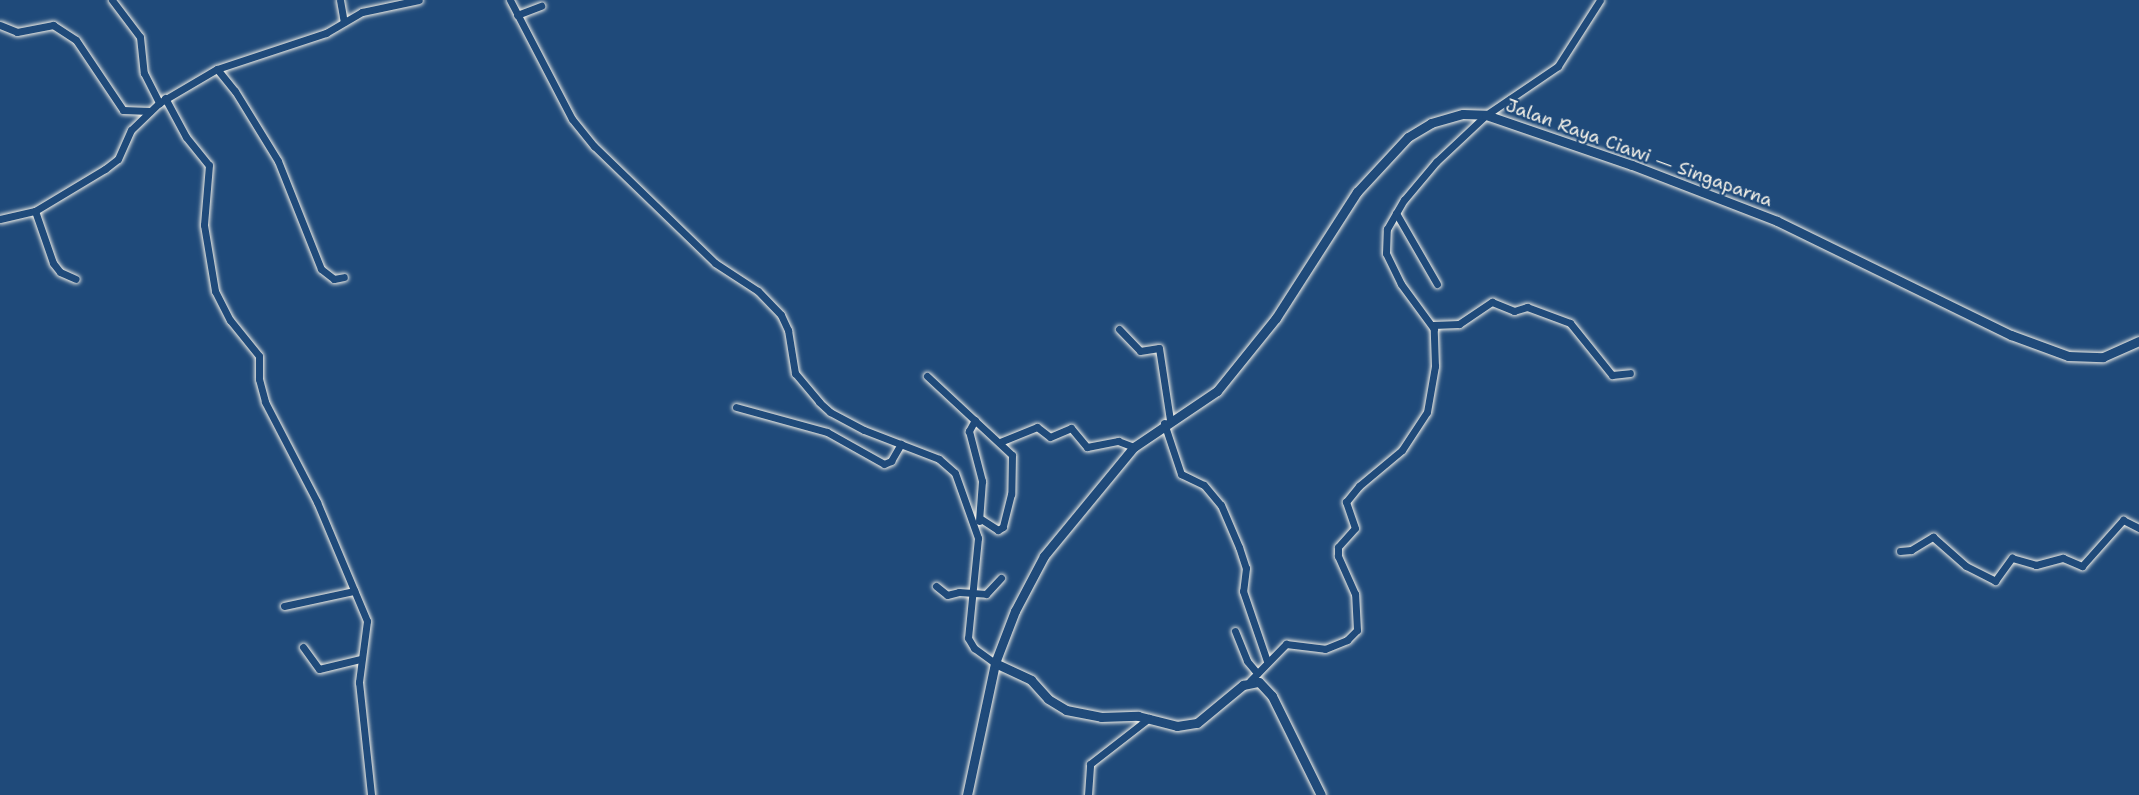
<!DOCTYPE html>
<meta charset="utf-8">
<style>
body{margin:0}
#map{position:relative;width:2139px;height:795px;overflow:hidden;background:#1f4a7a;font-family:"Shantell Sans",sans-serif}
div>[style]{position:absolute}
.roads{filter:drop-shadow(0 0 2px #f4f1e8) drop-shadow(0 0 2px #f4f1e8)}
.minor>*{height:7px;margin:-3.5px;padding:0 3.5px;transform-origin:3.5px;border-radius:3.5px;background:#1f4a7a}
.secondary>*{height:9px;margin:-4.5px;padding:0 4.5px;transform-origin:4.5px;border-radius:4.5px;background:#1f4a7a}
span{translate:-50% -50%;white-space:nowrap;text-align:center;line-height:1.15;-webkit-text-stroke:4.5px #1f4a7a;paint-order:stroke}
.street-label{font-size:18px;color:#f4f1e8}
</style>
<div id="map">
<div class="roads">
<div class="minor">
<i style="left:112px;top:0;width:46px;rotate:52.9deg"></i>
<i style="left:140px;top:37px;width:36px;rotate:84deg"></i>
<i style="left:144px;top:73px;width:34px;rotate:63deg"></i>
<i style="left:340px;top:0;width:22px;rotate:80deg"></i>
<i style="left:510px;top:0;width:134px;rotate:62.5deg"></i>
<i style="left:572px;top:119px;width:35px;rotate:51deg"></i>
<i style="left:594px;top:146px;width:168px;rotate:44deg"></i>
<i style="left:715px;top:263px;width:51px;rotate:33.1deg"></i>
<i style="left:758px;top:291px;width:33px;rotate:46deg"></i>
<i style="left:781px;top:315px;width:17px;rotate:65deg"></i>
<i style="left:788px;top:330px;width:44px;rotate:80.8deg"></i>
<i style="left:795px;top:373px;width:38px;rotate:50deg"></i>
<i style="left:819px;top:402px;width:15px;rotate:42deg"></i>
<i style="left:830px;top:412px;width:38px;rotate:28deg"></i>
<i style="left:864px;top:430px;width:80px;rotate:21.1deg"></i>
<i style="left:939px;top:459px;width:21px;rotate:41deg"></i>
<i style="left:955px;top:473px;width:69px;rotate:70.5deg"></i>
<i style="left:978px;top:538px;width:100px;rotate:95.7deg"></i>
<i style="left:968px;top:638px;width:12px;rotate:59deg"></i>
<i style="left:974px;top:648px;width:26px;rotate:36deg"></i>
<i style="left:517px;top:15px;width:26px;rotate:-21deg"></i>
<i style="left:0;top:25px;width:18px;rotate:22deg"></i>
<i style="left:17px;top:32px;width:37px;rotate:-11deg"></i>
<i style="left:53px;top:25px;width:27px;rotate:33deg"></i>
<i style="left:76px;top:40px;width:84px;rotate:56.1deg"></i>
<i style="left:123px;top:110px;width:27px;rotate:2deg"></i>
<i style="left:217px;top:69px;width:28px;rotate:51deg"></i>
<i style="left:235px;top:91px;width:82px;rotate:58.4deg"></i>
<i style="left:278px;top:161px;width:116px;rotate:68.3deg"></i>
<i style="left:321px;top:269px;width:16px;rotate:38deg"></i>
<i style="left:334px;top:279px;width:10px;rotate:-11deg"></i>
<i style="left:165px;top:98px;width:44px;rotate:61.7deg"></i>
<i style="left:186px;top:137px;width:36px;rotate:51deg"></i>
<i style="left:209px;top:165px;width:60px;rotate:94.8deg"></i>
<i style="left:204px;top:225px;width:67px;rotate:80.5deg"></i>
<i style="left:215px;top:291px;width:33px;rotate:63deg"></i>
<i style="left:230px;top:320px;width:46px;rotate:51.1deg"></i>
<i style="left:259px;top:356px;width:23px;rotate:90deg"></i>
<i style="left:259px;top:379px;width:24px;rotate:75deg"></i>
<i style="left:265px;top:402px;width:113px;rotate:62.5deg"></i>
<i style="left:317px;top:502px;width:129px;rotate:67.2deg"></i>
<i style="left:367px;top:621px;width:62px;rotate:97.5deg"></i>
<i style="left:359px;top:682px;width:114px;rotate:83.9deg"></i>
<i style="left:35px;top:211px;width:55px;rotate:70.9deg"></i>
<i style="left:53px;top:263px;width:11px;rotate:52deg"></i>
<i style="left:60px;top:272px;width:17px;rotate:24deg"></i>
<i style="left:1396px;top:213px;width:82px;rotate:60deg"></i>
<i style="left:0;top:219px;width:36px;rotate:-13deg"></i>
<i style="left:35px;top:211px;width:82px;rotate:-31deg"></i>
<i style="left:105px;top:169px;width:16px;rotate:-38deg"></i>
<i style="left:118px;top:159px;width:32px;rotate:-66deg"></i>
<i style="left:131px;top:130px;width:39px;rotate:-44deg"></i>
<i style="left:159px;top:103px;width:67px;rotate:-30.4deg"></i>
<i style="left:217px;top:69px;width:115px;rotate:-18.3deg"></i>
<i style="left:326px;top:33px;width:42px;rotate:-30.3deg"></i>
<i style="left:362px;top:12px;width:58px;rotate:-11.9deg"></i>
<i style="left:1433px;top:325px;width:26px;rotate:-2deg"></i>
<i style="left:1459px;top:324px;width:40px;rotate:-34deg"></i>
<i style="left:1492px;top:302px;width:24px;rotate:22deg"></i>
<i style="left:1514px;top:311px;width:14px;rotate:-17deg"></i>
<i style="left:1527px;top:307px;width:46px;rotate:20.4deg"></i>
<i style="left:1570px;top:323px;width:67px;rotate:51.1deg"></i>
<i style="left:1612px;top:375px;width:18px;rotate:-6deg"></i>
<i style="left:1119px;top:329px;width:30px;rotate:46deg"></i>
<i style="left:1140px;top:351px;width:19px;rotate:-9deg"></i>
<i style="left:1159px;top:348px;width:73px;rotate:81.3deg"></i>
<i style="left:927px;top:376px;width:116px;rotate:42.9deg"></i>
<i style="left:1012px;top:455px;width:39px;rotate:91deg"></i>
<i style="left:1011px;top:494px;width:34px;rotate:104deg"></i>
<i style="left:1003px;top:527px;width:6px;rotate:149deg"></i>
<i style="left:998px;top:530px;width:20px;rotate:-147deg"></i>
<i style="left:736px;top:407px;width:94px;rotate:15.4deg"></i>
<i style="left:827px;top:432px;width:65px;rotate:29.3deg"></i>
<i style="left:884px;top:464px;width:8px;rotate:-23deg"></i>
<i style="left:891px;top:461px;width:20px;rotate:-60deg"></i>
<i style="left:975px;top:420px;width:13px;rotate:119deg"></i>
<i style="left:969px;top:431px;width:52px;rotate:75.4deg"></i>
<i style="left:982px;top:481px;width:40px;rotate:94.3deg"></i>
<i style="left:1164px;top:423px;width:54px;rotate:71.6deg"></i>
<i style="left:1181px;top:474px;width:25px;rotate:26deg"></i>
<i style="left:1204px;top:485px;width:26px;rotate:50deg"></i>
<i style="left:1221px;top:505px;width:46px;rotate:66.8deg"></i>
<i style="left:1239px;top:547px;width:22px;rotate:72deg"></i>
<i style="left:1246px;top:568px;width:23px;rotate:97deg"></i>
<i style="left:1243px;top:591px;width:74px;rotate:71.1deg"></i>
<i style="left:1000px;top:442px;width:40px;rotate:-22deg"></i>
<i style="left:1037px;top:427px;width:16px;rotate:38deg"></i>
<i style="left:1050px;top:437px;width:23px;rotate:-23deg"></i>
<i style="left:1071px;top:428px;width:25px;rotate:50deg"></i>
<i style="left:1087px;top:447px;width:32px;rotate:-11deg"></i>
<i style="left:1118px;top:441px;width:17px;rotate:21deg"></i>
<i style="left:1900px;top:551px;width:11px;rotate:-5deg"></i>
<i style="left:1911px;top:550px;width:26px;rotate:-31deg"></i>
<i style="left:1933px;top:537px;width:44px;rotate:41.3deg"></i>
<i style="left:1966px;top:566px;width:33px;rotate:27deg"></i>
<i style="left:1995px;top:581px;width:29px;rotate:-54deg"></i>
<i style="left:2012px;top:558px;width:25px;rotate:16deg"></i>
<i style="left:2036px;top:565px;width:28px;rotate:-15deg"></i>
<i style="left:2063px;top:558px;width:21px;rotate:23deg"></i>
<i style="left:2082px;top:566px;width:62px;rotate:-48.3deg"></i>
<i style="left:2123px;top:520px;width:18px;rotate:27deg"></i>
<i style="left:936px;top:586px;width:14px;rotate:39deg"></i>
<i style="left:947px;top:595px;width:12px;rotate:-14deg"></i>
<i style="left:959px;top:592px;width:27px;rotate:4deg"></i>
<i style="left:986px;top:594px;width:22px;rotate:-47deg"></i>
<i style="left:284px;top:606px;width:72px;rotate:-12.1deg"></i>
<i style="left:1235px;top:631px;width:32px;rotate:68deg"></i>
<i style="left:1247px;top:661px;width:16px;rotate:50deg"></i>
<i style="left:303px;top:647px;width:27px;rotate:54deg"></i>
<i style="left:319px;top:669px;width:42px;rotate:-13.7deg"></i>
<i style="left:1250px;top:681px;width:52px;rotate:-45.8deg"></i>
<i style="left:1286px;top:644px;width:39px;rotate:7deg"></i>
<i style="left:1325px;top:649px;width:24px;rotate:-22deg"></i>
<i style="left:1347px;top:640px;width:14px;rotate:-45deg"></i>
<i style="left:1357px;top:630px;width:36px;rotate:-93deg"></i>
<i style="left:1355px;top:594px;width:42px;rotate:-114.1deg"></i>
<i style="left:1338px;top:556px;width:9px;rotate:-90deg"></i>
<i style="left:1338px;top:547px;width:25px;rotate:-48deg"></i>
<i style="left:1355px;top:528px;width:28px;rotate:-109deg"></i>
<i style="left:1346px;top:502px;width:21px;rotate:-51deg"></i>
<i style="left:1359px;top:486px;width:56px;rotate:-39.9deg"></i>
<i style="left:1402px;top:450px;width:45px;rotate:-56.7deg"></i>
<i style="left:1427px;top:412px;width:47px;rotate:-80.1deg"></i>
<i style="left:1435px;top:366px;width:37px;rotate:-92deg"></i>
<i style="left:1434px;top:329px;width:56px;rotate:-126.3deg"></i>
<i style="left:1401px;top:284px;width:34px;rotate:-116deg"></i>
<i style="left:1386px;top:253px;width:24px;rotate:-88deg"></i>
<i style="left:1387px;top:229px;width:34px;rotate:-60deg"></i>
<i style="left:1404px;top:200px;width:50px;rotate:-49.9deg"></i>
<i style="left:1436px;top:162px;width:69px;rotate:-43.2deg"></i>
<i style="left:1486px;top:115px;width:87px;rotate:-34.2deg"></i>
<i style="left:1558px;top:66px;width:78px;rotate:-57.5deg"></i>
<i style="left:1088px;top:795px;width:31px;rotate:-86deg"></i>
<i style="left:1090px;top:764px;width:75px;rotate:-37.9deg"></i>
</div>
<div class="secondary">
<i style="left:995px;top:663px;width:40px;rotate:25deg"></i>
<i style="left:1031px;top:680px;width:25px;rotate:48deg"></i>
<i style="left:1048px;top:699px;width:21px;rotate:31deg"></i>
<i style="left:1066px;top:710px;width:36px;rotate:11deg"></i>
<i style="left:1101px;top:717px;width:37px;rotate:-2deg"></i>
<i style="left:1138px;top:716px;width:40px;rotate:14.4deg"></i>
<i style="left:1177px;top:726px;width:20px;rotate:-9deg"></i>
<i style="left:1197px;top:723px;width:60px;rotate:-39.6deg"></i>
<i style="left:1243px;top:685px;width:16px;rotate:-11deg"></i>
<i style="left:1259px;top:682px;width:19px;rotate:47deg"></i>
<i style="left:1272px;top:696px;width:110px;rotate:63.7deg"></i>
<i style="left:967px;top:795px;width:135px;rotate:-78deg"></i>
<i style="left:995px;top:663px;width:56px;rotate:-69deg"></i>
<i style="left:1015px;top:611px;width:62px;rotate:-62.2deg"></i>
<i style="left:1044px;top:556px;width:141px;rotate:-50.5deg"></i>
<i style="left:1134px;top:447px;width:100px;rotate:-34deg"></i>
<i style="left:1217px;top:391px;width:94px;rotate:-51.1deg"></i>
<i style="left:1276px;top:318px;width:150px;rotate:-57.3deg"></i>
<i style="left:1357px;top:192px;width:75px;rotate:-47.2deg"></i>
<i style="left:1408px;top:137px;width:27px;rotate:-31deg"></i>
<i style="left:1431px;top:123px;width:33px;rotate:-16deg"></i>
<i style="left:1463px;top:114px;width:23px;rotate:2deg"></i>
<i style="left:1486px;top:115px;width:154px;rotate:18.9deg"></i>
<i style="left:1632px;top:165px;width:155px;rotate:21.1deg"></i>
<i style="left:1777px;top:221px;width:260px;rotate:26deg"></i>
<i style="left:2011px;top:335px;width:61px;rotate:20.2deg"></i>
<i style="left:2068px;top:356px;width:35px;rotate:2deg"></i>
<i style="left:2103px;top:357px;width:39px;rotate:-24deg"></i>
</div>
</div>
<div class="street-label">
<span style="left:1639px;top:153px;rotate:20deg">Jalan Raya Ciawi — Singaparna</span>
</div>
</div>
